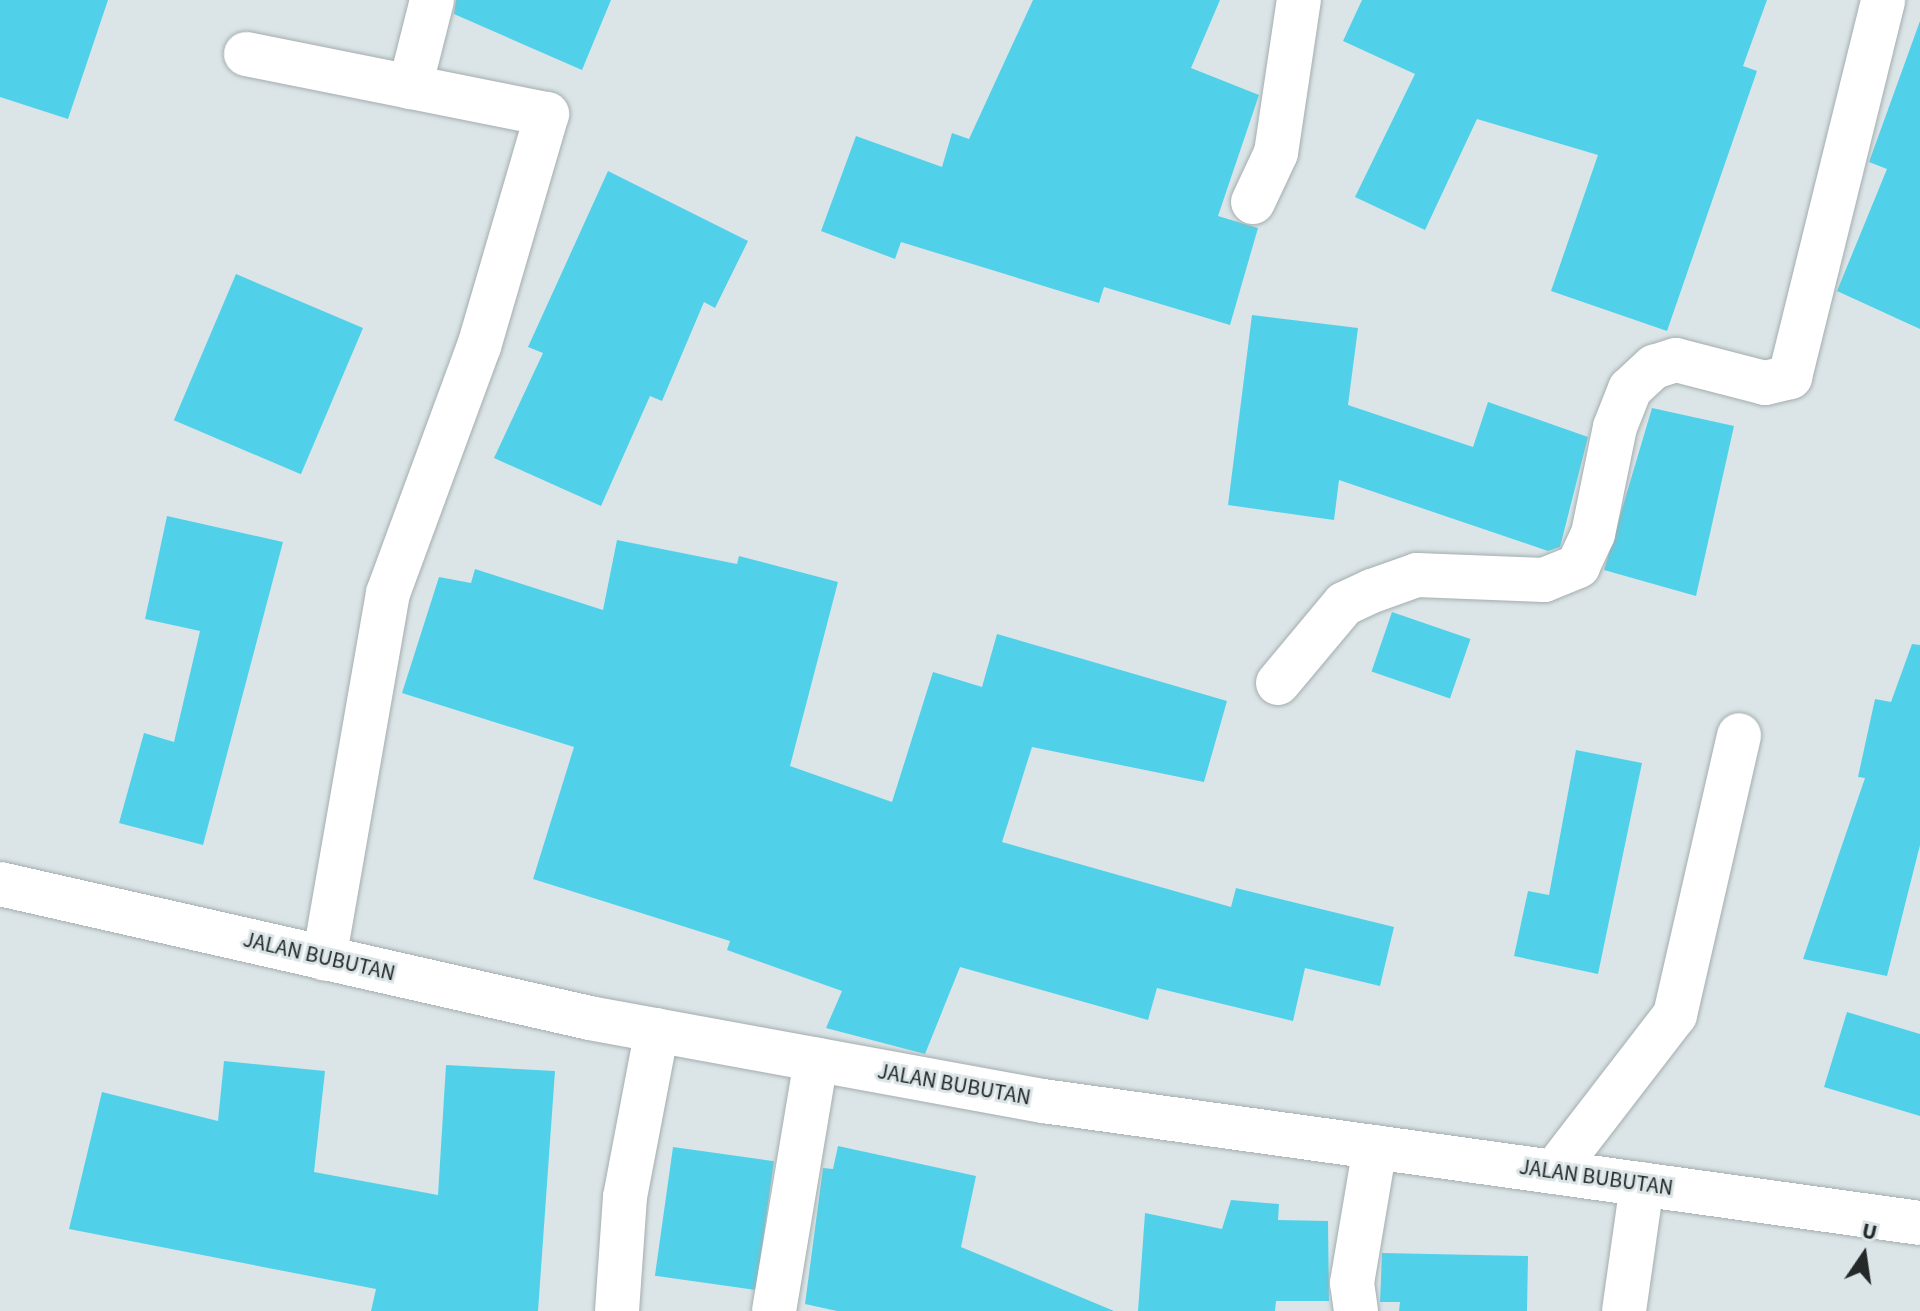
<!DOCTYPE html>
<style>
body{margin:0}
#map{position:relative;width:1920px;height:1311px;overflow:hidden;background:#dbe5e7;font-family:"Source Sans 3",sans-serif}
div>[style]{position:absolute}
.building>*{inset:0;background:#51d1e9;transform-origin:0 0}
.roads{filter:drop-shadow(0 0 2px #a4adaf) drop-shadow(0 0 2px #a4adaf)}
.street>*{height:44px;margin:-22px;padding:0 22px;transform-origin:22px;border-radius:22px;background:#fff}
span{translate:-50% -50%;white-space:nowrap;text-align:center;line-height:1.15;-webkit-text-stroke:6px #dbe5e7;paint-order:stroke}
.street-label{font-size:22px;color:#242828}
.north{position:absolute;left:1824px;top:1215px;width:80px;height:80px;-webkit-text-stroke:6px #dbe5e7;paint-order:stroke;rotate:13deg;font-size:22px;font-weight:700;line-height:32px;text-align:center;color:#242828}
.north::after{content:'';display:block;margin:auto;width:28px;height:36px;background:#242828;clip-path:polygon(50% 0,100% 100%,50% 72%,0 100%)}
</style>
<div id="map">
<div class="building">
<i style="clip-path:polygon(0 0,108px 0,68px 119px,0 97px)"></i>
<i style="clip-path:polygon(456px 0,611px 0,582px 70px,454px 14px)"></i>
<i style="clip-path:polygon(1033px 0,1220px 0,1191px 68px,1259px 95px,1218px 216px,1258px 228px,1230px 325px,1104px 287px,1099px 303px,901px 242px,895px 259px,821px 231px,856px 136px,942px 167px,952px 133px,969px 139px)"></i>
<i style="clip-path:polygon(1362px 0,1767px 0,1743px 66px,1757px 71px,1667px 331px,1551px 291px,1598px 155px,1477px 119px,1425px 230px,1355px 197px,1415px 74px,1343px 41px)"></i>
<i style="clip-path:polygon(1920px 21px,1920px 329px,1837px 291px,1887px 169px,1869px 162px)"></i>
<i style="clip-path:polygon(608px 171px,748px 241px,715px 308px,704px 302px,662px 401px,650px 396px,601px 506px,494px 458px,543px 353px,528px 347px)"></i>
<i style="left:236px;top:274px;width:138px;height:159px;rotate:23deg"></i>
<i style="clip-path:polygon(1252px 315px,1358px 328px,1348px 405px,1473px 447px,1488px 402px,1588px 437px,1560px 547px,1548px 551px,1339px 480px,1334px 520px,1228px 505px)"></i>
<i style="clip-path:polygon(1652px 408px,1734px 426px,1696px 596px,1604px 570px)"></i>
<i style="clip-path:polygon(167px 516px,283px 542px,203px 845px,119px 823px,144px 733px,174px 742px,200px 631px,145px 619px)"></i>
<i style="clip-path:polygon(617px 540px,737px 564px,739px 556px,838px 582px,790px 766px,892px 802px,933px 672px,982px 687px,997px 634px,1227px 701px,1204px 782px,1032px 747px,1002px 842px,1231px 907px,1236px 888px,1394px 927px,1380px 986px,1305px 968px,1293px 1021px,1157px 988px,1148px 1020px,960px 967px,925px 1054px,826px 1028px,842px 991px,727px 950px,730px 941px,533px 879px,574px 747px,402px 693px,439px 577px,471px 583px,475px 569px,603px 610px)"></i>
<i style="left:1392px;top:612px;width:83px;height:63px;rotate:19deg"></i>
<i style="clip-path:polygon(1912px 644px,1920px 645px,1920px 845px,1887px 976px,1803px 959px,1865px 778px,1858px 777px,1875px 699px,1891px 702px)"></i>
<i style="clip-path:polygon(1576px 750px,1642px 763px,1598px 974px,1514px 956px,1528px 891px,1549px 895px)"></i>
<i style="clip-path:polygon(1847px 1012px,1920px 1034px,1920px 1116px,1824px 1087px)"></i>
<i style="clip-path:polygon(224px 1061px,325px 1071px,314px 1172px,438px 1195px,446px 1065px,555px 1071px,538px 1311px,371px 1311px,376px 1289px,69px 1229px,102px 1092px,218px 1121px)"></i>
<i style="clip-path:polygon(838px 1146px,976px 1176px,961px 1247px,1114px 1311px,837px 1311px,805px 1304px,823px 1168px,833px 1169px)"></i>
<i style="left:673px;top:1147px;width:102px;height:130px;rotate:8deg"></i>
<i style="clip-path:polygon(1231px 1200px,1279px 1204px,1278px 1220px,1328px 1221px,1329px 1301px,1276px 1301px,1275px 1311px,1138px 1311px,1145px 1213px,1222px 1229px)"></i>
<i style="clip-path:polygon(1382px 1253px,1528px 1256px,1527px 1311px,1399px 1311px,1400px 1302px,1380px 1302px)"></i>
</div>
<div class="roads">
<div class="street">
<i style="left:246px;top:54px;width:307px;rotate:11.3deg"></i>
<i style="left:547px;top:114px;width:242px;rotate:106.3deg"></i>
<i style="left:479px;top:346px;width:263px;rotate:110.2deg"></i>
<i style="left:388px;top:593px;width:371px;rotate:99.9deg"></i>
<i style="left:410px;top:87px;width:90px;rotate:-75.8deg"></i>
<i style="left:1253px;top:202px;width:54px;rotate:-64.9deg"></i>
<i style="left:1276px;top:153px;width:155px;rotate:-81.5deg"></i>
<i style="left:1278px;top:683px;width:103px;rotate:-50.1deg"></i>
<i style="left:1344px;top:604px;width:31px;rotate:-25deg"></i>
<i style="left:1372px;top:591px;width:48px;rotate:-19.6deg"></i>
<i style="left:1417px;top:575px;width:127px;rotate:2.3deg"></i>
<i style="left:1544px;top:580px;width:37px;rotate:-22deg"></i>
<i style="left:1578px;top:566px;width:35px;rotate:-65deg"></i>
<i style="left:1593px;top:534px;width:109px;rotate:-78.4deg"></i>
<i style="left:1615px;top:427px;width:41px;rotate:-68.5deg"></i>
<i style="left:1630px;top:389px;width:33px;rotate:-43deg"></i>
<i style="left:1654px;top:367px;width:23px;rotate:-18deg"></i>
<i style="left:1676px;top:360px;width:92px;rotate:14.5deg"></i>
<i style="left:1765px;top:383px;width:26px;rotate:-13deg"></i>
<i style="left:1790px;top:377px;width:388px;rotate:-76.1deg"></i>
<i style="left:0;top:884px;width:605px;rotate:12.8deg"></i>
<i style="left:590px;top:1018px;width:461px;rotate:10.4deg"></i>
<i style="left:1043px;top:1101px;width:885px;rotate:7.92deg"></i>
<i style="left:1554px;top:1172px;width:198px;rotate:-52.4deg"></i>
<i style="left:1675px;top:1015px;width:287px;rotate:-77.1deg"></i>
<i style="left:617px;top:1311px;width:114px;rotate:-86deg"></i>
<i style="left:625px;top:1197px;width:170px;rotate:-79.2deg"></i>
<i style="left:774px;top:1311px;width:255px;rotate:-80.5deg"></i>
<i style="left:1356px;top:1311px;width:28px;rotate:-98deg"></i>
<i style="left:1352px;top:1283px;width:138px;rotate:-80.4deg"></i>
<i style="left:1624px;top:1311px;width:128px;rotate:-81.9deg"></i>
</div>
</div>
<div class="street-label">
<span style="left:319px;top:957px;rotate:13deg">JALAN BUBUTAN</span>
<span style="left:954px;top:1085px;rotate:10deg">JALAN BUBUTAN</span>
<span style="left:1596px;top:1178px;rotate:8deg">JALAN BUBUTAN</span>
</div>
<div class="north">U</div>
</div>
